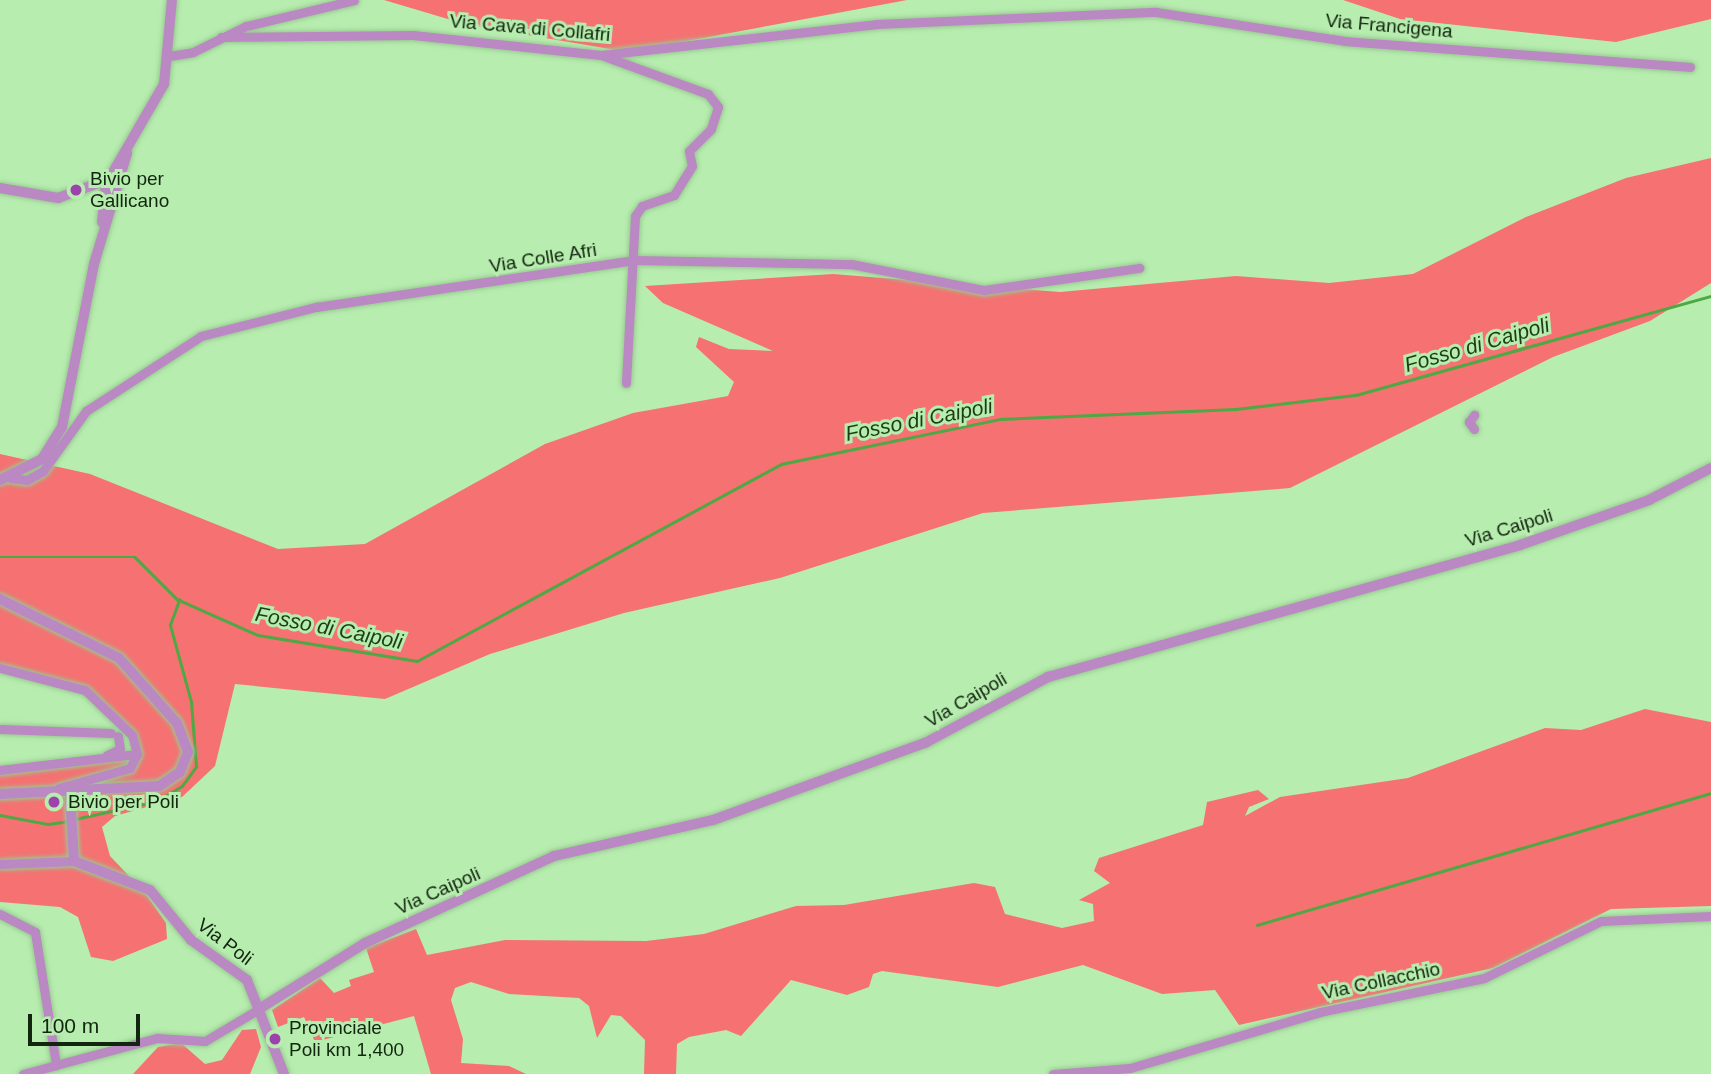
<!DOCTYPE html>
<style>
body{margin:0}
#map{position:relative;width:1711px;height:1074px;overflow:hidden;background:#b7edaf;font-family:Helvetica,sans-serif}
div>[style]{position:absolute}
.forest>*{inset:0;background:#f57172}
.stream>*{height:2.5px;margin:-1.25px;padding:0 1.25px;transform-origin:1.25px;border-radius:1.25px;background:#4ea843}
.roads{filter:drop-shadow(0 0 2px #99c992) drop-shadow(0 0 2px #99c992)}
.minor>*{height:9px;margin:-4.5px;padding:0 4.5px;transform-origin:4.5px;border-radius:4.5px;background:#ba88c2}
.tertiary>*{height:10px;margin:-5px;padding:0 5px;transform-origin:5px;border-radius:5px;background:#ba88c2}
.dots>*{width:19px;height:19px;translate:-50% -50%;box-sizing:border-box;border:4px solid #b7edaf;border-radius:50%}
span{translate:-50% -50%;white-space:nowrap;text-align:center;line-height:1.15;-webkit-text-stroke:6px #b7edaf;paint-order:stroke}
.street-label{font-size:19px;color:#12260f}
.poi-label{font-size:19px;color:#12260f}
.left{translate:0 -50%;text-align:left}
.water-label{font-size:21px;color:#1b3e17;font-style:italic}
.scale{position:absolute;left:28px;top:1014px;width:112px;height:32px;box-sizing:border-box;border:4px solid #12260f;border-top:0;padding-left:9px;font-size:21px;line-height:24px;white-space:nowrap;color:#12260f;-webkit-text-stroke:5px #b7edaf;paint-order:stroke}
</style>
<div id="map">
<div class="forest">
<i style="clip-path:polygon(384px 0,907px 0,628px 52px,468px 25px)"></i>
<i style="clip-path:polygon(1343px 0,1711px 0,1711px 19px,1616px 42px,1400px 19px)"></i>
<i style="clip-path:polygon(1711px 158px,1711px 283px,1650px 321px,1553px 357px,1290px 488px,983px 513px,780px 578px,624px 613px,490px 654px,385px 699px,235px 684px,215px 766px,182px 797px,115px 816px,102px 827px,110px 856px,146px 894px,166px 923px,167px 939px,113px 961px,91px 957px,78px 917px,60px 907px,0 902px,0 775px,132px 758px,132px 735px,93px 695px,0 668px,0 454px,90px 474px,278px 549px,365px 544px,545px 444px,633px 413px,728px 396px,734px 382px,696px 347px,699px 337px,729px 349px,773px 351px,663px 303px,645px 286px,833px 274px,1060px 292px,1236px 276px,1329px 283px,1413px 274px,1526px 217px,1626px 178px)"></i>
<i style="clip-path:polygon(1645px 709px,1711px 722px,1711px 906px,1611px 909px,1493px 968px,1239px 1025px,1215px 990px,1162px 994px,1083px 965px,998px 987px,882px 971px,873px 974px,869px 987px,847px 995px,791px 980px,741px 1036px,726px 1030px,689px 1037px,677px 1044px,676px 1074px,644px 1074px,645px 1040px,621px 1016px,611px 1015px,597px 1038px,589px 1006px,579px 998px,509px 994px,471px 982px,455px 988px,451px 1000px,463px 1039px,461px 1063px,509px 1066px,526px 1074px,431px 1074px,414px 1016px,315px 1042px,304px 1017px,278px 1027px,272px 1010px,320px 978px,334px 993px,351px 986px,349px 980px,374px 972px,366px 948px,416px 929px,427px 955px,505px 940px,646px 941px,704px 934px,796px 906px,844px 905px,974px 883px,995px 887px,1005px 914px,1062px 928px,1094px 921px,1093px 904px,1079px 900px,1110px 883px,1094px 871px,1099px 858px,1203px 825px,1207px 802px,1258px 790px,1269px 799px,1249px 807px,1245px 816px,1280px 797px,1408px 778px,1545px 728px,1581px 730px)"></i>
<i style="clip-path:polygon(256px 1029px,261px 1047px,250px 1074px,133px 1074px,158px 1047px,181px 1043px,205px 1064px,222px 1060px,242px 1030px)"></i>
</div>
<div class="stream">
<i style="left:0;top:557px;width:135px"></i>
<i style="left:135px;top:557px;width:61px;rotate:45deg"></i>
<i style="left:0;top:815px;width:49px;rotate:10.6deg"></i>
<i style="left:48px;top:824px;width:21px;rotate:-8deg"></i>
<i style="left:75px;top:819px;width:84px;rotate:-12.4deg"></i>
<i style="left:157px;top:801px;width:29px;rotate:-31deg"></i>
<i style="left:182px;top:786px;width:24px;rotate:-54deg"></i>
<i style="left:196px;top:767px;width:65px;rotate:-94.4deg"></i>
<i style="left:191px;top:702px;width:80px;rotate:-105.3deg"></i>
<i style="left:170px;top:625px;width:27px;rotate:-70deg"></i>
<i style="left:179px;top:600px;width:86px;rotate:23.9deg"></i>
<i style="left:258px;top:635px;width:161px;rotate:9.3deg"></i>
<i style="left:417px;top:661px;width:414px;rotate:-28.4deg"></i>
<i style="left:781px;top:464px;width:224px;rotate:-11.6deg"></i>
<i style="left:1000px;top:419px;width:236px;rotate:-2.4deg"></i>
<i style="left:1236px;top:409px;width:121px;rotate:-6.7deg"></i>
<i style="left:1356px;top:395px;width:369px;rotate:-15.6deg"></i>
<i style="left:1257px;top:925px;width:473px;rotate:-16.2deg"></i>
</div>
<div class="roads">
<div class="minor">
<i style="left:221px;top:37px;width:192px;rotate:-0.6deg"></i>
<i style="left:413px;top:35px;width:189px;rotate:6.1deg"></i>
<i style="left:601px;top:55px;width:278px;rotate:-6.4deg"></i>
<i style="left:877px;top:24px;width:279px;rotate:-2.5deg"></i>
<i style="left:1156px;top:12px;width:191px;rotate:8.7deg"></i>
<i style="left:1345px;top:41px;width:346px;rotate:4.3deg"></i>
<i style="left:601px;top:55px;width:114px;rotate:20deg"></i>
<i style="left:708px;top:94px;width:16px;rotate:52deg"></i>
<i style="left:718px;top:107px;width:23px;rotate:108deg"></i>
<i style="left:711px;top:129px;width:31px;rotate:135deg"></i>
<i style="left:689px;top:151px;width:15px;rotate:79deg"></i>
<i style="left:692px;top:166px;width:34px;rotate:122deg"></i>
<i style="left:674px;top:195px;width:34px;rotate:161deg"></i>
<i style="left:642px;top:206px;width:12px;rotate:125deg"></i>
<i style="left:635px;top:216px;width:167px;rotate:93.1deg"></i>
<i style="left:169px;top:56px;width:24px;rotate:-9deg"></i>
<i style="left:193px;top:52px;width:59px;rotate:-26.1deg"></i>
<i style="left:246px;top:26px;width:111px;rotate:-13.5deg"></i>
<i style="left:1474px;top:429px;width:9px;rotate:-126deg"></i>
<i style="left:1469px;top:422px;width:9px;rotate:-54deg"></i>
<i style="left:11px;top:478px;width:16px;rotate:7deg"></i>
<i style="left:27px;top:480px;width:18px;rotate:-29deg"></i>
<i style="left:43px;top:471px;width:74px;rotate:-54.4deg"></i>
<i style="left:86px;top:411px;width:137px;rotate:-33.1deg"></i>
<i style="left:201px;top:336px;width:119px;rotate:-14.2deg"></i>
<i style="left:316px;top:307px;width:322px;rotate:-8.4deg"></i>
<i style="left:635px;top:260px;width:216px;rotate:1.1deg"></i>
<i style="left:851px;top:264px;width:136px;rotate:11.1deg"></i>
<i style="left:984px;top:290px;width:157px;rotate:-8.1deg"></i>
<i style="left:0;top:668px;width:88px;rotate:14.5deg"></i>
<i style="left:85px;top:690px;width:65px;rotate:43.8deg"></i>
<i style="left:132px;top:735px;width:20px;rotate:75deg"></i>
<i style="left:137px;top:754px;width:16px;rotate:117deg"></i>
<i style="left:130px;top:768px;width:74px;rotate:164.3deg"></i>
<i style="left:0;top:729px;width:111px;rotate:2.1deg"></i>
<i style="left:107px;top:755px;width:14px;rotate:-25deg"></i>
<i style="left:120px;top:749px;width:13px;rotate:-99deg"></i>
<i style="left:0;top:770px;width:138px;rotate:-6.7deg"></i>
<i style="left:0;top:864px;width:74px;rotate:-2.3deg"></i>
<i style="left:0;top:914px;width:39px;rotate:27deg"></i>
<i style="left:35px;top:932px;width:135px;rotate:81deg"></i>
<i style="left:56px;top:1065px;width:105px;rotate:-15deg"></i>
<i style="left:157px;top:1038px;width:48px;rotate:3.6deg"></i>
<i style="left:205px;top:1041px;width:63px;rotate:-30.7deg"></i>
<i style="left:23px;top:1074px;width:34px;rotate:-15deg"></i>
<i style="left:1053px;top:1074px;width:77px;rotate:-4.5deg"></i>
<i style="left:1130px;top:1068px;width:198px;rotate:-16.4deg"></i>
<i style="left:1320px;top:1012px;width:167px;rotate:-11.7deg"></i>
<i style="left:1484px;top:978px;width:130px;rotate:-26deg"></i>
<i style="left:1601px;top:921px;width:110px;rotate:-2.6deg"></i>
</div>
<div class="tertiary">
<i style="left:0;top:188px;width:59px;rotate:9.8deg"></i>
<i style="left:58px;top:198px;width:54px;rotate:-20.4deg"></i>
<i style="left:109px;top:179px;width:110px;rotate:-59.9deg"></i>
<i style="left:164px;top:84px;width:84px;rotate:-84.6deg"></i>
<i style="left:102px;top:222px;width:39px;rotate:-84deg"></i>
<i style="left:0;top:480px;width:47px;rotate:-26.6deg"></i>
<i style="left:42px;top:459px;width:38px;rotate:-58deg"></i>
<i style="left:62px;top:427px;width:166px;rotate:-78.9deg"></i>
<i style="left:94px;top:264px;width:116px;rotate:-73.4deg"></i>
<i style="left:0;top:599px;width:133px;rotate:26.4deg"></i>
<i style="left:119px;top:658px;width:87px;rotate:48.3deg"></i>
<i style="left:177px;top:723px;width:31px;rotate:69deg"></i>
<i style="left:188px;top:752px;width:22px;rotate:112deg"></i>
<i style="left:180px;top:772px;width:25px;rotate:146deg"></i>
<i style="left:159px;top:786px;width:159px;rotate:177.1deg"></i>
<i style="left:70px;top:794px;width:67px;rotate:86.6deg"></i>
<i style="left:74px;top:861px;width:81px;rotate:20.9deg"></i>
<i style="left:150px;top:890px;width:65px;rotate:50.6deg"></i>
<i style="left:191px;top:940px;width:69px;rotate:35.5deg"></i>
<i style="left:247px;top:980px;width:101px;rotate:68.5deg"></i>
<i style="left:259px;top:1009px;width:125px;rotate:-31.9deg"></i>
<i style="left:365px;top:943px;width:208px;rotate:-24.7deg"></i>
<i style="left:554px;top:856px;width:163px;rotate:-12.8deg"></i>
<i style="left:713px;top:820px;width:226px;rotate:-20deg"></i>
<i style="left:925px;top:743px;width:140px;rotate:-28.2deg"></i>
<i style="left:1048px;top:677px;width:490px;rotate:-15.6deg"></i>
<i style="left:1520px;top:545px;width:137px;rotate:-19.2deg"></i>
<i style="left:1649px;top:500px;width:70px;rotate:-27.3deg"></i>
</div>
</div>
<div class="dots">
<i style="left:76px;top:190px;background:#9d42ad"></i>
<i style="left:54px;top:802px;background:#9d42ad"></i>
<i style="left:275px;top:1039px;background:#9d42ad"></i>
</div>
<div class="street-label">
<span style="left:1389px;top:26px;rotate:5deg">Via Francigena</span>
<span style="left:530px;top:28px;rotate:5deg">Via Cava di Collafri</span>
<span style="left:543px;top:258px;rotate:-9deg">Via Colle Afri</span>
<span style="left:1509px;top:528px;rotate:-17deg">Via Caipoli</span>
<span style="left:966px;top:700px;rotate:-30deg">Via Caipoli</span>
<span style="left:438px;top:891px;rotate:-24deg">Via Caipoli</span>
<span style="left:225px;top:942px;rotate:37deg">Via Poli</span>
<span style="left:1381px;top:981px;rotate:-12deg">Via Collacchio</span>
</div>
<div class="poi-label">
<span class="left" style="left:90px;top:190px">Bivio per<br>Gallicano</span>
<span class="left" style="left:68px;top:802px">Bivio per Poli</span>
<span class="left" style="left:289px;top:1039px">Provinciale<br>Poli km 1,400</span>
</div>
<div class="water-label">
<span style="left:1477px;top:345px;rotate:-16deg">Fosso di Caipoli</span>
<span style="left:919px;top:420px;rotate:-11deg">Fosso di Caipoli</span>
<span style="left:329px;top:628px;rotate:11deg">Fosso di Caipoli</span>
</div>
<div class="scale">100 m</div>
</div>
